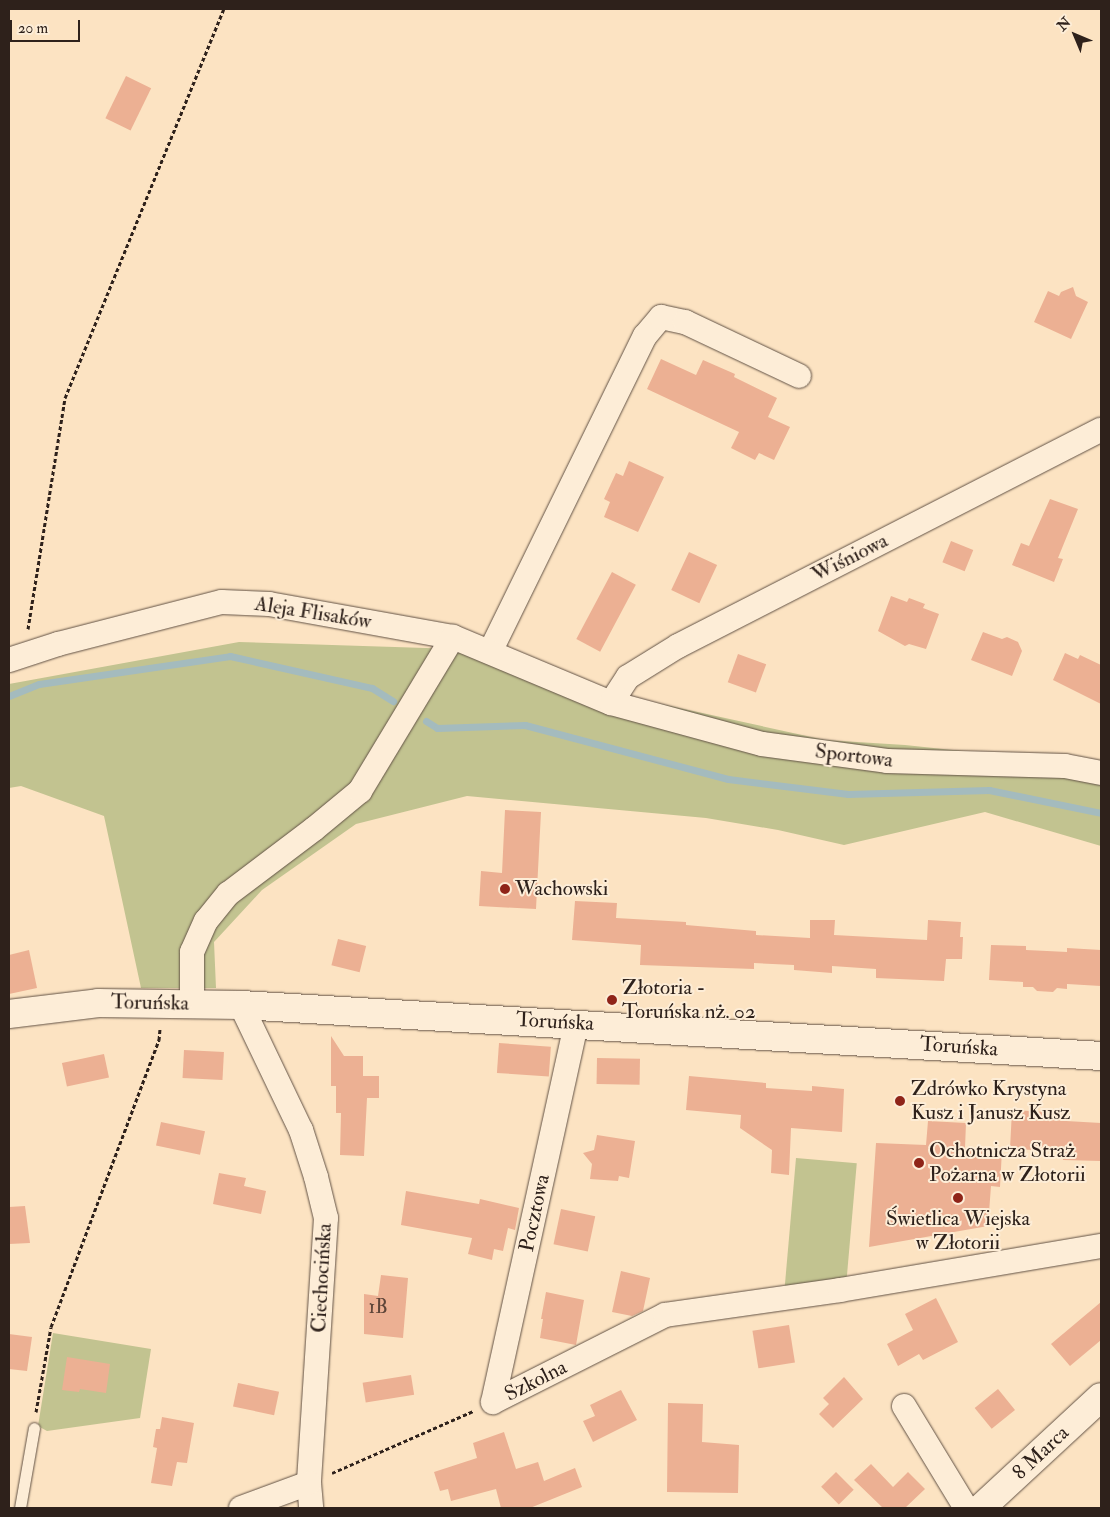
<!DOCTYPE html>
<meta charset="utf-8">
<style>
body{margin:0}
#map{position:relative;width:1110px;height:1517px;overflow:hidden;background:#fce3c2;font-family:"IM FELL Double Pica",serif}
div>[style]{position:absolute}
.green>*{inset:0;background:#c2c390;transform-origin:0 0}
.stream>*{height:7px;margin:-3.5px;padding:0 3.5px;transform-origin:3.5px;border-radius:3.5px;background:#a4bbbe}
.building>*{inset:0;background:#ecb093;transform-origin:0 0}
.path>*{height:3px;margin-top:-1.5px;transform-origin:0;background:repeating-linear-gradient(90deg,#2e211b 0 4px,transparent 0 6.5px)}
.roads{filter:drop-shadow(0 0 1px #625245) drop-shadow(0 0 1px #625245)}
.lane>*{height:11px;margin:-5.5px;padding:0 5.5px;transform-origin:5.5px;border-radius:5.5px;background:#fdedd7}
.street>*{height:24px;margin:-12px;padding:0 12px;transform-origin:12px;border-radius:12px;background:#fdedd7}
.secondary>*{height:28px;margin:-14px;padding:0 14px;transform-origin:14px;border-radius:14px;background:#fdedd7}
.dots>*{width:14px;height:14px;translate:-50% -50%;box-sizing:border-box;border:2px solid #fdedd7;border-radius:50%}
span{translate:-50% -50%;white-space:nowrap;text-align:center;line-height:1.15;-webkit-text-stroke:4px #fdedd7;paint-order:stroke}
.number-label{font-size:19px;color:#5e4539}
.number-label span{-webkit-text-stroke-width:0}
.street-label{font-size:21px;color:#2e211b}
.poi-label{font-size:21px;color:#2e211b}
.left{translate:0 -50%;text-align:left}
.frame{position:absolute;inset:0;border:10px solid #2e211b;pointer-events:none}
.north{position:absolute;left:1050px;top:10px;width:50px;height:50px;-webkit-text-stroke:4px #fdedd7;paint-order:stroke;rotate:315deg;font-size:14px;font-weight:700;line-height:20px;text-align:center;color:#2e211b}
.north::after{content:'';display:block;margin:auto;width:18px;height:22px;background:#2e211b;clip-path:polygon(50% 0,100% 100%,50% 72%,0 100%)}
.scale{position:absolute;left:10px;top:20px;width:70px;height:22px;box-sizing:border-box;border:2px solid #2e211b;border-top:0;padding-left:6px;font-size:15px;line-height:18px;white-space:nowrap;color:#2e211b;-webkit-text-stroke:4px #fdedd7;paint-order:stroke}
</style>
<div id="map">
<div class="green">
<i style="clip-path:polygon(239px 642px,457px 649px,629px 697px,825px 740px,905px 745px,1000px 755px,1101px 772px,1101px 846px,985px 812px,844px 845px,778px 830px,706px 818px,467px 796px,356px 824px,262px 890px,214px 942px,216px 988px,141px 988px,104px 816px,21px 786px,9px 788px,9px 684px)"></i>
<i style="left:796px;top:1158px;width:61px;height:129px;rotate:5deg"></i>
<i style="clip-path:polygon(53px 1333px,151px 1349px,140px 1418px,47px 1431px,38px 1426px)"></i>
</div>
<div class="stream">
<i style="left:9px;top:696px;width:32px;rotate:-22deg"></i>
<i style="left:39px;top:684px;width:193px;rotate:-8.3deg"></i>
<i style="left:230px;top:656px;width:146px;rotate:12.7deg"></i>
<i style="left:372px;top:688px;width:25px;rotate:32deg"></i>
<i style="left:426px;top:721px;width:13px;rotate:32deg"></i>
<i style="left:437px;top:728px;width:88px;rotate:-2deg"></i>
<i style="left:525px;top:725px;width:210px;rotate:14.9deg"></i>
<i style="left:728px;top:779px;width:121px;rotate:7.1deg"></i>
<i style="left:848px;top:794px;width:141px;rotate:-1.6deg"></i>
<i style="left:989px;top:790px;width:114px;rotate:11.6deg"></i>
</div>
<div class="building">
<i style="left:126px;top:76px;width:28px;height:47px;rotate:26deg"></i>
<i style="clip-path:polygon(1073px 287px,1076px 296px,1088px 302px,1071px 339px,1034px 322px,1048px 291px,1059px 296px,1061px 292px)"></i>
<i style="clip-path:polygon(661px 359px,696px 375px,703px 360px,735px 374px,734px 377px,777px 398px,768px 417px,790px 427px,774px 460px,759px 453px,755px 460px,731px 448px,739px 432px,647px 389px)"></i>
<i style="clip-path:polygon(629px 461px,664px 477px,638px 532px,604px 517px,610px 502px,604px 499px,616px 473px,623px 476px)"></i>
<i style="clip-path:polygon(1050px 499px,1078px 509px,1058px 558px,1063px 559px,1054px 582px,1012px 565px,1021px 543px,1029px 546px)"></i>
<i style="left:951px;top:541px;width:24px;height:23px;rotate:22deg"></i>
<i style="left:689px;top:552px;width:31px;height:42px;rotate:25deg"></i>
<i style="left:612px;top:572px;width:27px;height:76px;rotate:28deg"></i>
<i style="clip-path:polygon(891px 596px,907px 602px,909px 598px,925px 604px,923px 608px,939px 614px,926px 649px,909px 644px,905px 646px,878px 631px)"></i>
<i style="clip-path:polygon(983px 632px,1002px 639px,1007px 637px,1018px 642px,1022px 651px,1012px 676px,971px 660px)"></i>
<i style="clip-path:polygon(1065px 653px,1078px 659px,1080px 655px,1101px 665px,1101px 704px,1053px 680px)"></i>
<i style="left:738px;top:654px;width:30px;height:30px;rotate:20deg"></i>
<i style="clip-path:polygon(505px 810px,541px 812px,536px 909px,479px 906px,481px 871px,502px 873px)"></i>
<i style="clip-path:polygon(575px 901px,617px 903px,616px 918px,686px 922px,686px 925px,756px 931px,756px 935px,810px 938px,810px 920px,835px 920px,834px 935px,927px 940px,928px 920px,961px 922px,960px 937px,963px 937px,962px 959px,946px 959px,944px 981px,876px 978px,876px 969px,832px 966px,832px 973px,794px 970px,794px 965px,754px 963px,754px 969px,640px 965px,641px 945px,572px 940px)"></i>
<i style="left:338px;top:939px;width:29px;height:27px;rotate:14deg"></i>
<i style="clip-path:polygon(991px 945px,1026px 946px,1026px 950px,1047px 951px,1067px 952px,1067px 948px,1101px 950px,1101px 986px,1067px 984px,1067px 989px,1057px 988px,1053px 992px,1037px 991px,1033px 987px,1023px 987px,1023px 982px,989px 980px)"></i>
<i style="clip-path:polygon(29px 950px,37px 988px,9px 994px,9px 955px)"></i>
<i style="clip-path:polygon(331px 1036px,344px 1056px,363px 1056px,363px 1076px,379px 1076px,379px 1098px,367px 1098px,364px 1156px,340px 1155px,341px 1113px,336px 1113px,336px 1086px,331px 1086px)"></i>
<i style="left:499px;top:1043px;width:52px;height:30px;rotate:4deg"></i>
<i style="left:184px;top:1050px;width:40px;height:28px;rotate:3deg"></i>
<i style="left:104px;top:1054px;width:24px;height:43px;rotate:78deg"></i>
<i style="left:597px;top:1058px;width:43px;height:26px;rotate:1deg"></i>
<i style="clip-path:polygon(689px 1076px,766px 1083px,766px 1088px,812px 1091px,812px 1086px,844px 1089px,842px 1132px,791px 1128px,789px 1175px,771px 1173px,772px 1150px,740px 1128px,741px 1115px,686px 1110px)"></i>
<i style="clip-path:polygon(1012px 1110px,1067px 1113px,1066px 1121px,1101px 1123px,1101px 1161px,1063px 1160px,1063px 1151px,1010px 1149px)"></i>
<i style="clip-path:polygon(928px 1121px,966px 1123px,965px 1148px,1002px 1150px,1000px 1187px,991px 1186px,988px 1226px,869px 1247px,876px 1143px,926px 1145px)"></i>
<i style="left:161px;top:1122px;width:45px;height:24px;rotate:12deg"></i>
<i style="clip-path:polygon(597px 1135px,635px 1141px,629px 1178px,619px 1176px,618px 1181px,590px 1179px,592px 1164px,583px 1153px,594px 1150px)"></i>
<i style="clip-path:polygon(219px 1173px,246px 1178px,244px 1186px,266px 1191px,261px 1214px,213px 1204px)"></i>
<i style="clip-path:polygon(406px 1191px,479px 1204px,480px 1199px,519px 1208px,515px 1230px,508px 1228px,503px 1251px,494px 1249px,492px 1260px,468px 1254px,472px 1238px,401px 1225px)"></i>
<i style="clip-path:polygon(25px 1206px,30px 1243px,9px 1244px,9px 1207px)"></i>
<i style="left:561px;top:1209px;width:35px;height:36px;rotate:12deg"></i>
<i style="clip-path:polygon(621px 1271px,650px 1278px,643px 1311px,632px 1316px,612px 1312px)"></i>
<i style="clip-path:polygon(381px 1275px,408px 1278px,403px 1338px,364px 1334px,364px 1294px,378px 1296px)"></i>
<i style="clip-path:polygon(546px 1292px,584px 1300px,576px 1345px,540px 1338px,543px 1319px,541px 1319px)"></i>
<i style="clip-path:polygon(936px 1298px,958px 1342px,923px 1360px,919px 1354px,898px 1366px,887px 1344px,913px 1330px,905px 1314px)"></i>
<i style="clip-path:polygon(1101px 1302px,1101px 1340px,1070px 1366px,1051px 1344px)"></i>
<i style="left:789px;top:1325px;width:38px;height:37px;rotate:81deg"></i>
<i style="clip-path:polygon(9px 1334px,32px 1337px,27px 1371px,9px 1369px)"></i>
<i style="clip-path:polygon(67px 1357px,110px 1364px,106px 1393px,80px 1389px,79px 1392px,62px 1390px)"></i>
<i style="left:411px;top:1375px;width:20px;height:49px;rotate:81deg"></i>
<i style="clip-path:polygon(844px 1377px,863px 1399px,833px 1428px,819px 1414px,829px 1404px,823px 1398px)"></i>
<i style="left:238px;top:1383px;width:42px;height:24px;rotate:12deg"></i>
<i style="left:998px;top:1389px;width:27px;height:30px;rotate:51deg"></i>
<i style="clip-path:polygon(621px 1390px,637px 1420px,593px 1442px,583px 1421px,595px 1416px,590px 1405px)"></i>
<i style="clip-path:polygon(668px 1403px,703px 1404px,702px 1442px,739px 1445px,738px 1493px,667px 1492px)"></i>
<i style="clip-path:polygon(162px 1417px,194px 1423px,187px 1463px,177px 1462px,172px 1486px,151px 1483px,157px 1448px,153px 1447px,156px 1429px,160px 1429px)"></i>
<i style="clip-path:polygon(504px 1432px,516px 1469px,538px 1462px,544px 1481px,575px 1468px,582px 1487px,530px 1508px,501px 1508px,496px 1489px,451px 1501px,448px 1489px,440px 1491px,434px 1472px,477px 1458px,473px 1443px)"></i>
<i style="clip-path:polygon(871px 1464px,893px 1487px,908px 1472px,925px 1489px,905px 1508px,883px 1508px,854px 1480px)"></i>
<i style="left:836px;top:1472px;width:25px;height:21px;rotate:45deg"></i>
</div>
<div class="path">
<i style="left:28px;top:629px;width:234px;rotate:-80.9deg"></i>
<i style="left:65px;top:398px;width:420px;rotate:-67.8deg"></i>
<i style="left:36px;top:1412px;width:86px;rotate:-80deg"></i>
<i style="left:51px;top:1327px;width:307px;rotate:-69.4deg"></i>
<i style="left:159px;top:1040px;width:11px;rotate:-85deg"></i>
<i style="left:332px;top:1473px;width:154px;rotate:-23.7deg"></i>
</div>
<div class="roads">
<div class="lane">
<i style="left:20px;top:1508px;width:81px;rotate:-80.1deg"></i>
</div>
<div class="street">
<i style="left:490px;top:652px;width:352px;rotate:-63.9deg"></i>
<i style="left:645px;top:336px;width:25px;rotate:-50deg"></i>
<i style="left:661px;top:317px;width:25px;rotate:12deg"></i>
<i style="left:685px;top:322px;width:126px;rotate:25.3deg"></i>
<i style="left:9px;top:660px;width:52px;rotate:-18.1deg"></i>
<i style="left:58px;top:644px;width:169px;rotate:-14.4deg"></i>
<i style="left:222px;top:602px;width:47px;rotate:2.4deg"></i>
<i style="left:269px;top:604px;width:187px;rotate:10.2deg"></i>
<i style="left:453px;top:637px;width:171px;rotate:22.7deg"></i>
<i style="left:611px;top:703px;width:156px;rotate:15.2deg"></i>
<i style="left:762px;top:744px;width:126px;rotate:7.7deg"></i>
<i style="left:887px;top:761px;width:178px;rotate:1.6deg"></i>
<i style="left:1065px;top:766px;width:37px;rotate:11deg"></i>
<i style="left:611px;top:703px;width:31px;rotate:-57deg"></i>
<i style="left:628px;top:677px;width:59px;rotate:-31.8deg"></i>
<i style="left:678px;top:646px;width:475px;rotate:-27.1deg"></i>
<i style="left:192px;top:1004px;width:52px;rotate:-90deg"></i>
<i style="left:192px;top:952px;width:34px;rotate:-66deg"></i>
<i style="left:206px;top:921px;width:35px;rotate:-51deg"></i>
<i style="left:228px;top:894px;width:108px;rotate:-37.1deg"></i>
<i style="left:314px;top:829px;width:60px;rotate:-39.6deg"></i>
<i style="left:360px;top:791px;width:180px;rotate:-58.9deg"></i>
<i style="left:241px;top:1005px;width:139px;rotate:64.4deg"></i>
<i style="left:301px;top:1130px;width:49px;rotate:72.3deg"></i>
<i style="left:316px;top:1177px;width:42px;rotate:76.3deg"></i>
<i style="left:326px;top:1218px;width:266px;rotate:93.7deg"></i>
<i style="left:309px;top:1483px;width:25px;rotate:85deg"></i>
<i style="left:493px;top:1402px;width:193px;rotate:-26.8deg"></i>
<i style="left:665px;top:1315px;width:177px;rotate:-8.1deg"></i>
<i style="left:840px;top:1290px;width:265px;rotate:-9.6deg"></i>
<i style="left:493px;top:1402px;width:387px;rotate:-77.6deg"></i>
<i style="left:904px;top:1406px;width:119px;rotate:58.7deg"></i>
<i style="left:241px;top:1508px;width:72px;rotate:-20.2deg"></i>
</div>
<div class="secondary">
<i style="left:9px;top:1014px;width:90px;rotate:-7deg"></i>
<i style="left:98px;top:1003px;width:143px;rotate:0.8deg"></i>
<i style="left:241px;top:1005px;width:862px;rotate:3.39deg"></i>
<i style="left:981px;top:1508px;width:163px;rotate:-42.8deg"></i>
</div>
</div>
<div class="dots">
<i style="left:505px;top:889px;background:#8f2418"></i>
<i style="left:612px;top:1000px;background:#8f2418"></i>
<i style="left:900px;top:1101px;background:#8f2418"></i>
<i style="left:919px;top:1163px;background:#8f2418"></i>
<i style="left:958px;top:1198px;background:#8f2418"></i>
</div>
<div class="number-label">
<span style="left:378px;top:1308px">1B</span>
</div>
<div class="street-label">
<span style="left:850px;top:558px;rotate:-27deg">Wiśniowa</span>
<span style="left:313px;top:613px;rotate:9deg">Aleja Flisaków</span>
<span style="left:854px;top:756px;rotate:7deg">Sportowa</span>
<span style="left:150px;top:1003px;rotate:1deg">Toruńska</span>
<span style="left:555px;top:1022px;rotate:3deg">Toruńska</span>
<span style="left:959px;top:1047px;rotate:4deg">Toruńska</span>
<span style="left:535px;top:1213px;rotate:-78deg">Pocztowa</span>
<span style="left:322px;top:1278px;rotate:-87deg">Ciechocińska</span>
<span style="left:536px;top:1381px;rotate:-27deg">Szkolna</span>
<span style="left:1041px;top:1453px;rotate:-43deg">8 Marca</span>
</div>
<div class="poi-label">
<span class="left" style="left:515px;top:889px">Wachowski</span>
<span class="left" style="left:622px;top:1000px">Złotoria -<br>Toruńska nż. 02</span>
<span class="left" style="left:911px;top:1101px">Zdrówko Krystyna<br>Kusz i Janusz Kusz</span>
<span class="left" style="left:929px;top:1163px">Ochotnicza Straż<br>Pożarna w Złotorii</span>
<span style="left:958px;top:1231px">Świetlica Wiejska<br>w Złotorii</span>
</div>
<div class="frame"></div>
<div class="north">N</div>
<div class="scale">20 m</div>
</div>
